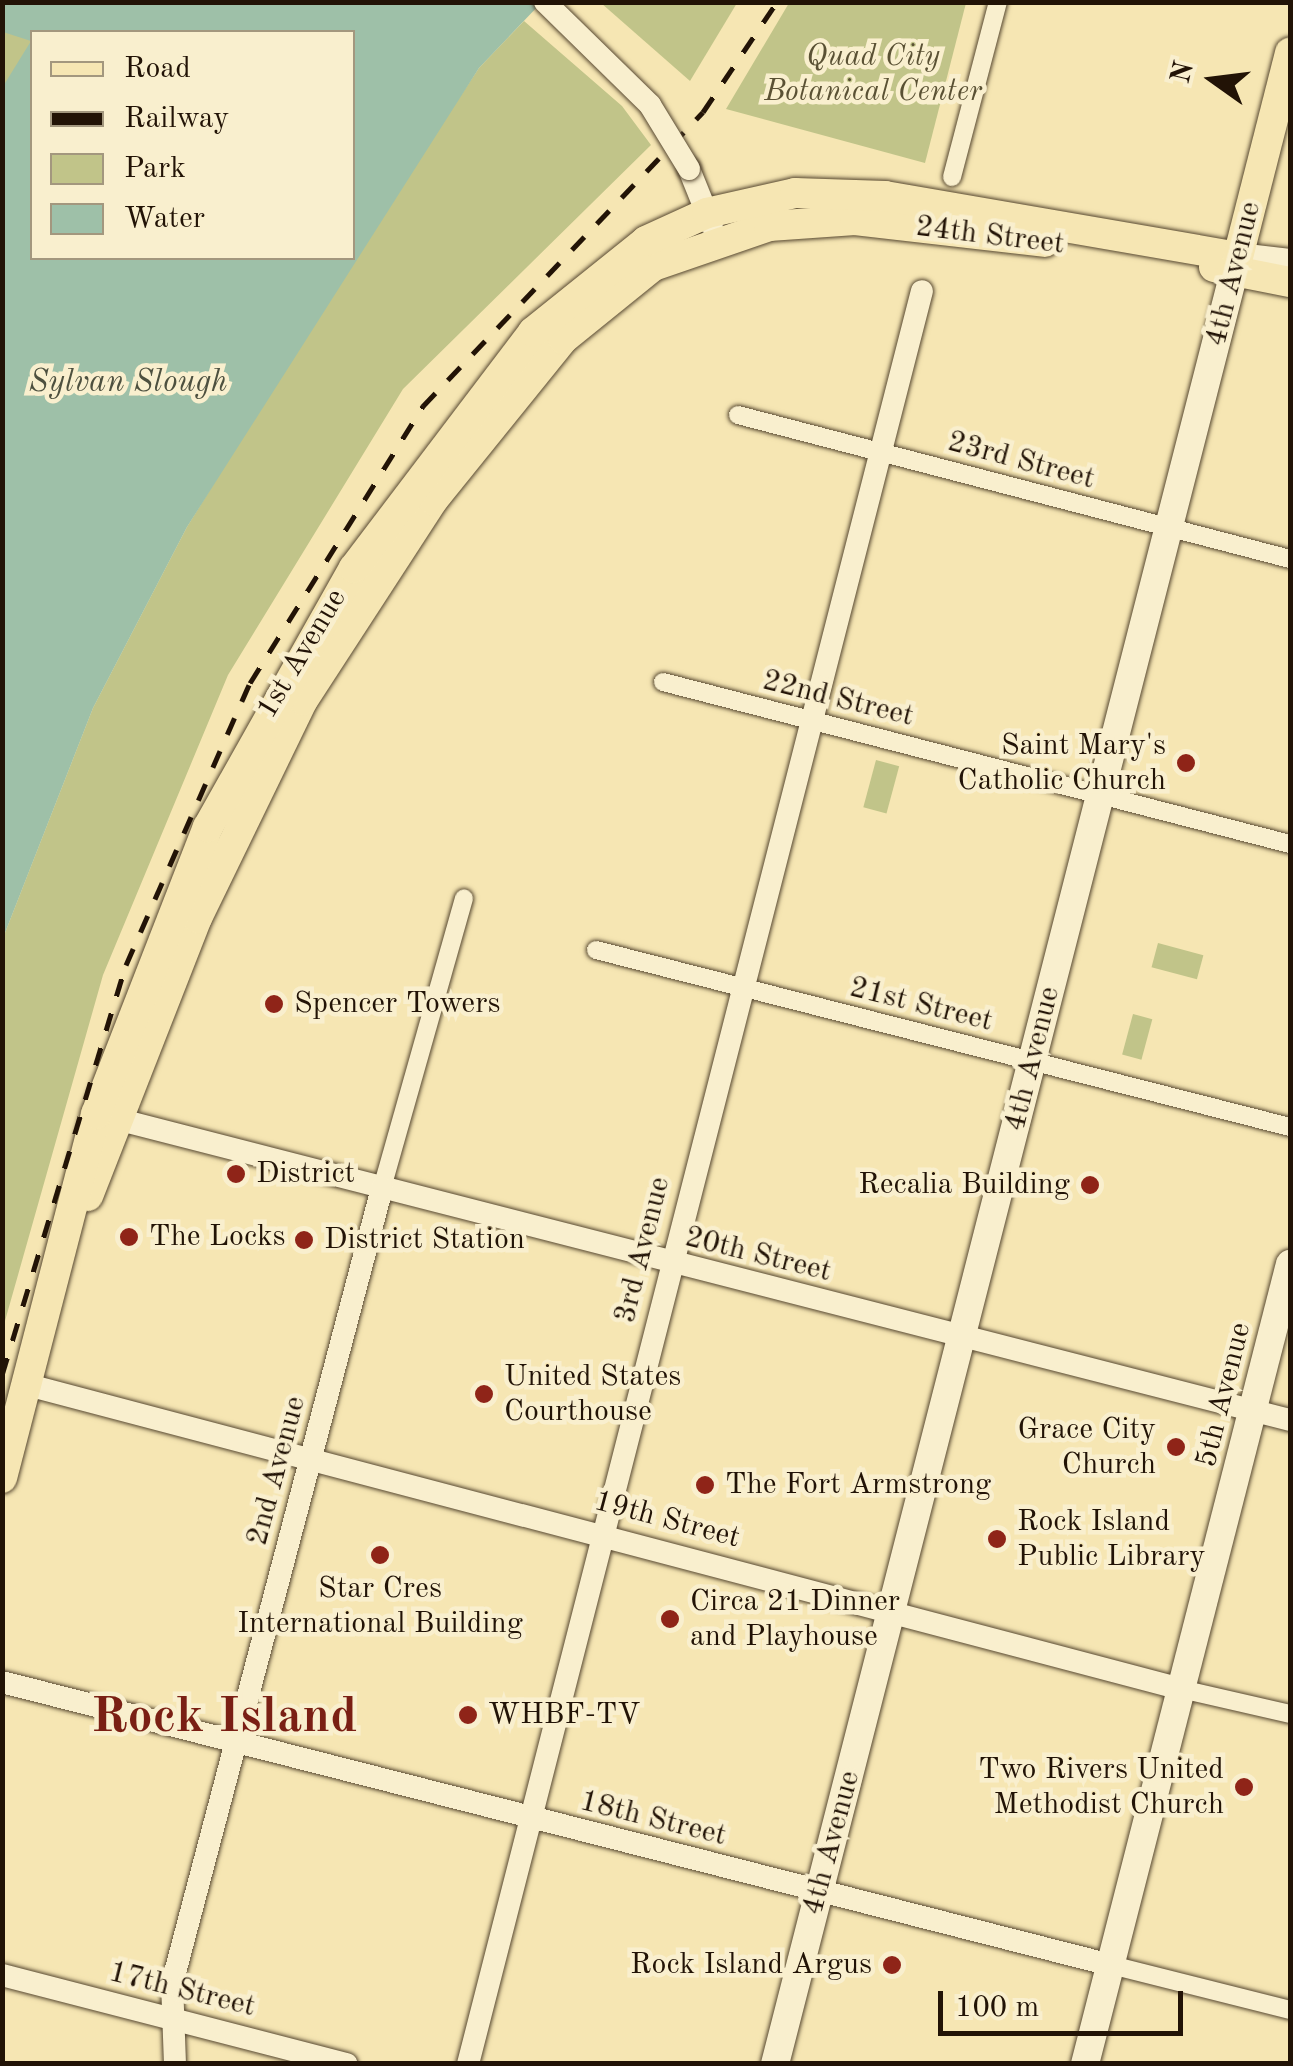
<!DOCTYPE html>
<style>
body{margin:0}
#map{position:relative;width:1293px;height:2066px;overflow:hidden;background:#f6e6b3;font-family:"Old Standard TT",serif}
div>[style]{position:absolute}
.green>*{inset:0;background:#c1c489;transform-origin:0 0}
.water>*{inset:0;background:#9ec0a8}
.roads{filter:drop-shadow(0 0 2px #574831) drop-shadow(0 0 2px #574831)}
.minor>*{height:18px;margin:-9px;padding:0 9px;transform-origin:9px;border-radius:9px;background:#f9efce}
.tertiary>*{height:22px;margin:-11px;padding:0 11px;transform-origin:11px;border-radius:11px;background:#f9efce}
.secondary>*{height:28px;margin:-14px;padding:0 14px;transform-origin:14px;border-radius:14px;background:#f9efce}
.primary>*{height:30px;margin:-15px;padding:0 15px;transform-origin:15px;border-radius:15px;background:#f6e6b3}
.rail>*{height:5px;margin-top:-2.5px;transform-origin:0;background:repeating-linear-gradient(90deg,#221306 0 18px,transparent 0 36px)}
.bridges{filter:drop-shadow(0 0 2px #574831) drop-shadow(0 0 2px #574831)}
.tertiary-bridge>*{height:22px;margin:-11px;padding:0 11px;transform-origin:11px;border-radius:11px;background:#f9efce}
.dots>*{width:28px;height:28px;translate:-50% -50%;box-sizing:border-box;border:5px solid #f9efce;border-radius:50%}
span{translate:-50% -50%;white-space:nowrap;text-align:center;line-height:1.15;-webkit-text-stroke:9px #f9efce;paint-order:stroke}
.park-label{font-size:30px;color:#5a5134;font-style:italic}
.street-label{font-size:30px;color:#221306}
.poi-label{font-size:30px;color:#221306}
.right{translate:-100% -50%;text-align:right}
.left{translate:0 -50%;text-align:left}
.water-label{font-size:32px;color:#4d503f;font-style:italic}
.town-label{font-size:50px;color:#7a1f14;font-weight:700}
.frame{position:absolute;inset:0;border:5px solid #221306;pointer-events:none}
.legend{position:absolute;left:30px;top:30px;width:325px;height:230px;box-sizing:border-box;background:#f9efce;border:2px solid #a3977e;margin:0;padding:12px 18px;list-style:none;font-size:30px;color:#221306}
.legend li{display:flex;align-items:center;gap:20px;height:50px}
.legend b{width:50px;border:2px solid #a3977e}
.north{position:absolute;left:1163px;top:30px;width:100px;height:100px;-webkit-text-stroke:8px #f9efce;paint-order:stroke;rotate:284deg;font-size:28px;font-weight:700;line-height:40px;text-align:center;color:#221306}
.north::after{content:'';display:block;margin:auto;width:35px;height:45px;background:#221306;clip-path:polygon(50% 0,100% 100%,50% 72%,0 100%)}
.scale{position:absolute;left:938px;top:1991px;width:245px;height:45px;box-sizing:border-box;border:5px solid #221306;border-top:0;padding-left:12px;font-size:30px;line-height:35px;white-space:nowrap;color:#221306;-webkit-text-stroke:8px #f9efce;paint-order:stroke}
</style>
<div id="map">
<div class="green">
<i style="clip-path:polygon(3px 3px,37px 15px,3px 178px)"></i>
<i style="clip-path:polygon(601px 3px,737px 3px,690px 81px)"></i>
<i style="clip-path:polygon(789px 3px,966px 3px,925px 163px,726px 109px)"></i>
<i style="clip-path:polygon(524px 21px,622px 106px,651px 145px,403px 389px,228px 675px,103px 975px,3px 1328px,3px 938px,93px 708px,187px 527px,352px 260px,479px 68px)"></i>
<i style="left:876px;top:760px;width:24px;height:49px;rotate:15deg"></i>
<i style="left:1158px;top:943px;width:47px;height:25px;rotate:15deg"></i>
<i style="left:1133px;top:1014px;width:20px;height:42px;rotate:15deg"></i>
</div>
<div class="water">
<i style="clip-path:polygon(evenodd,3px 3px,541px 3px,479px 68px,187px 527px,93px 708px,3px 938px,2px 88px,31px 41px,3px 32px,3px 3px,32px 32px,352px 32px,352px 258px,32px 258px,32px 32px)"></i>
</div>
<div class="roads">
<div class="minor">
<i style="left:952px;top:177px;width:181px;rotate:-75.3deg"></i>
<i style="left:738px;top:415px;width:570px;rotate:14.62deg"></i>
<i style="left:663px;top:682px;width:648px;rotate:14.49deg"></i>
<i style="left:596px;top:950px;width:716px;rotate:14.31deg"></i>
<i style="left:382px;top:1188px;width:301px;rotate:-74.2deg"></i>
<i style="left:1181px;top:1689px;width:112px;rotate:12.9deg"></i>
<i style="left:1111px;top:1965px;width:185px;rotate:14.1deg"></i>
</div>
<div class="tertiary">
<i style="left:689px;top:169px;width:61px;rotate:68deg"></i>
<i style="left:105px;top:1116px;width:1223px;rotate:14.39deg"></i>
<i style="left:28px;top:1385px;width:1192px;rotate:14.77deg"></i>
<i style="left:2px;top:1682px;width:1145px;rotate:14.32deg"></i>
<i style="left:2px;top:1975px;width:356px;rotate:14.5deg"></i>
<i style="left:175px;top:2064px;width:80px;rotate:-92.1deg"></i>
<i style="left:172px;top:1984px;width:823px;rotate:-75.22deg"></i>
<i style="left:468px;top:2064px;width:1830px;rotate:-75.64deg"></i>
</div>
<div class="secondary">
<i style="left:775px;top:2064px;width:1865px;rotate:-75.63deg"></i>
<i style="left:1238px;top:257px;width:52px;rotate:6.6deg"></i>
<i style="left:1085px;top:2064px;width:826px;rotate:-75.63deg"></i>
</div>
<div class="primary">
<i style="left:1214px;top:267px;width:77px;rotate:11.2deg"></i>
<i style="left:88px;top:1196px;width:299px;rotate:-68.6deg"></i>
<i style="left:197px;top:918px;width:242px;rotate:-64.1deg"></i>
<i style="left:303px;top:700px;width:239px;rotate:-57deg"></i>
<i style="left:433px;top:500px;width:207px;rotate:-51.1deg"></i>
<i style="left:563px;top:339px;width:116px;rotate:-39deg"></i>
<i style="left:653px;top:266px;width:123px;rotate:-19deg"></i>
<i style="left:769px;top:226px;width:86px;rotate:-4deg"></i>
<i style="left:855px;top:220px;width:191px;rotate:6.6deg"></i>
<i style="left:2px;top:1478px;width:376px;rotate:-75.5deg"></i>
<i style="left:96px;top:1114px;width:308px;rotate:-68.7deg"></i>
<i style="left:208px;top:827px;width:297px;rotate:-60.6deg"></i>
<i style="left:354px;top:568px;width:296px;rotate:-52.8deg"></i>
<i style="left:533px;top:332px;width:145px;rotate:-38.8deg"></i>
<i style="left:646px;top:241px;width:67px;rotate:-24.7deg"></i>
<i style="left:707px;top:213px;width:90px;rotate:-12.8deg"></i>
<i style="left:795px;top:193px;width:90px;rotate:1.9deg"></i>
<i style="left:885px;top:196px;width:358px;rotate:9.8deg"></i>
<i style="left:1238px;top:257px;width:211px;rotate:-75.7deg"></i>
</div>
</div>
<div class="rail">
<i style="left:2px;top:1375px;width:428px;rotate:-73.2deg"></i>
<i style="left:126px;top:965px;width:308px;rotate:-66.3deg"></i>
<i style="left:250px;top:683px;width:327px;rotate:-58deg"></i>
<i style="left:423px;top:406px;width:406px;rotate:-46.4deg"></i>
<i style="left:703px;top:112px;width:133px;rotate:-56.1deg"></i>
</div>
<div class="bridges">
<div class="tertiary-bridge">
<i style="left:545px;top:2px;width:147px;rotate:44.4deg"></i>
<i style="left:650px;top:105px;width:75px;rotate:58.6deg"></i>
</div>
</div>
<div class="dots">
<i style="left:1186px;top:763px;background:#8f2418"></i>
<i style="left:274px;top:1004px;background:#8f2418"></i>
<i style="left:236px;top:1174px;background:#8f2418"></i>
<i style="left:1090px;top:1185px;background:#8f2418"></i>
<i style="left:129px;top:1237px;background:#8f2418"></i>
<i style="left:304px;top:1240px;background:#8f2418"></i>
<i style="left:484px;top:1394px;background:#8f2418"></i>
<i style="left:1176px;top:1447px;background:#8f2418"></i>
<i style="left:705px;top:1485px;background:#8f2418"></i>
<i style="left:997px;top:1539px;background:#8f2418"></i>
<i style="left:380px;top:1555px;background:#8f2418"></i>
<i style="left:670px;top:1619px;background:#8f2418"></i>
<i style="left:468px;top:1715px;background:#8f2418"></i>
<i style="left:1244px;top:1787px;background:#8f2418"></i>
<i style="left:892px;top:1965px;background:#8f2418"></i>
</div>
<div class="park-label">
<span style="left:873px;top:74px">Quad City<br>Botanical Center</span>
</div>
<div class="street-label">
<span style="left:990px;top:236px;rotate:7deg">24th Street</span>
<span style="left:1234px;top:274px;rotate:-76deg">4th Avenue</span>
<span style="left:1021px;top:461px;rotate:15deg">23rd Street</span>
<span style="left:302px;top:654px;rotate:-59deg">1st Avenue</span>
<span style="left:838px;top:699px;rotate:14deg">22nd Street</span>
<span style="left:921px;top:1005px;rotate:14deg">21st Street</span>
<span style="left:1033px;top:1059px;rotate:-76deg">4th Avenue</span>
<span style="left:643px;top:1250px;rotate:-76deg">3rd Avenue</span>
<span style="left:758px;top:1255px;rotate:14deg">20th Street</span>
<span style="left:1224px;top:1395px;rotate:-76deg">5th Avenue</span>
<span style="left:277px;top:1471px;rotate:-75deg">2nd Avenue</span>
<span style="left:667px;top:1520px;rotate:15deg">19th Street</span>
<span style="left:653px;top:1819px;rotate:14deg">18th Street</span>
<span style="left:832px;top:1843px;rotate:-75deg">4th Avenue</span>
<span style="left:182px;top:1990px;rotate:14deg">17th Street</span>
</div>
<div class="poi-label">
<span class="right" style="left:1166px;top:763px">Saint Mary's<br>Catholic Church</span>
<span class="left" style="left:294px;top:1004px">Spencer Towers</span>
<span class="left" style="left:256px;top:1174px">District</span>
<span class="right" style="left:1070px;top:1185px">Recalia Building</span>
<span class="left" style="left:149px;top:1237px">The Locks</span>
<span class="left" style="left:324px;top:1240px">District Station</span>
<span class="left" style="left:504px;top:1394px">United States<br>Courthouse</span>
<span class="right" style="left:1156px;top:1447px">Grace City<br>Church</span>
<span class="left" style="left:725px;top:1485px">The Fort Armstrong</span>
<span class="left" style="left:1017px;top:1539px">Rock Island<br>Public Library</span>
<span style="left:380px;top:1606px">Star Cres<br>International Building</span>
<span class="left" style="left:690px;top:1619px">Circa 21 Dinner<br>and Playhouse</span>
<span class="left" style="left:488px;top:1715px">WHBF-TV</span>
<span class="right" style="left:1224px;top:1787px">Two Rivers United<br>Methodist Church</span>
<span class="right" style="left:872px;top:1965px">Rock Island Argus</span>
</div>
<div class="water-label">
<span style="left:128px;top:383px">Sylvan Slough</span>
</div>
<div class="town-label">
<span style="left:224px;top:1719px">Rock Island</span>
</div>
<div class="frame"></div>
<ul class="legend">
<li><b style="height:12px;background:#f6e6b3"></b>Road</li>
<li><b style="height:12px;background:#221306"></b>Railway</li>
<li><b style="height:28px;background:#c1c489"></b>Park</li>
<li><b style="height:28px;background:#9ec0a8"></b>Water</li>
</ul>
<div class="north">N</div>
<div class="scale">100 m</div>
</div>
